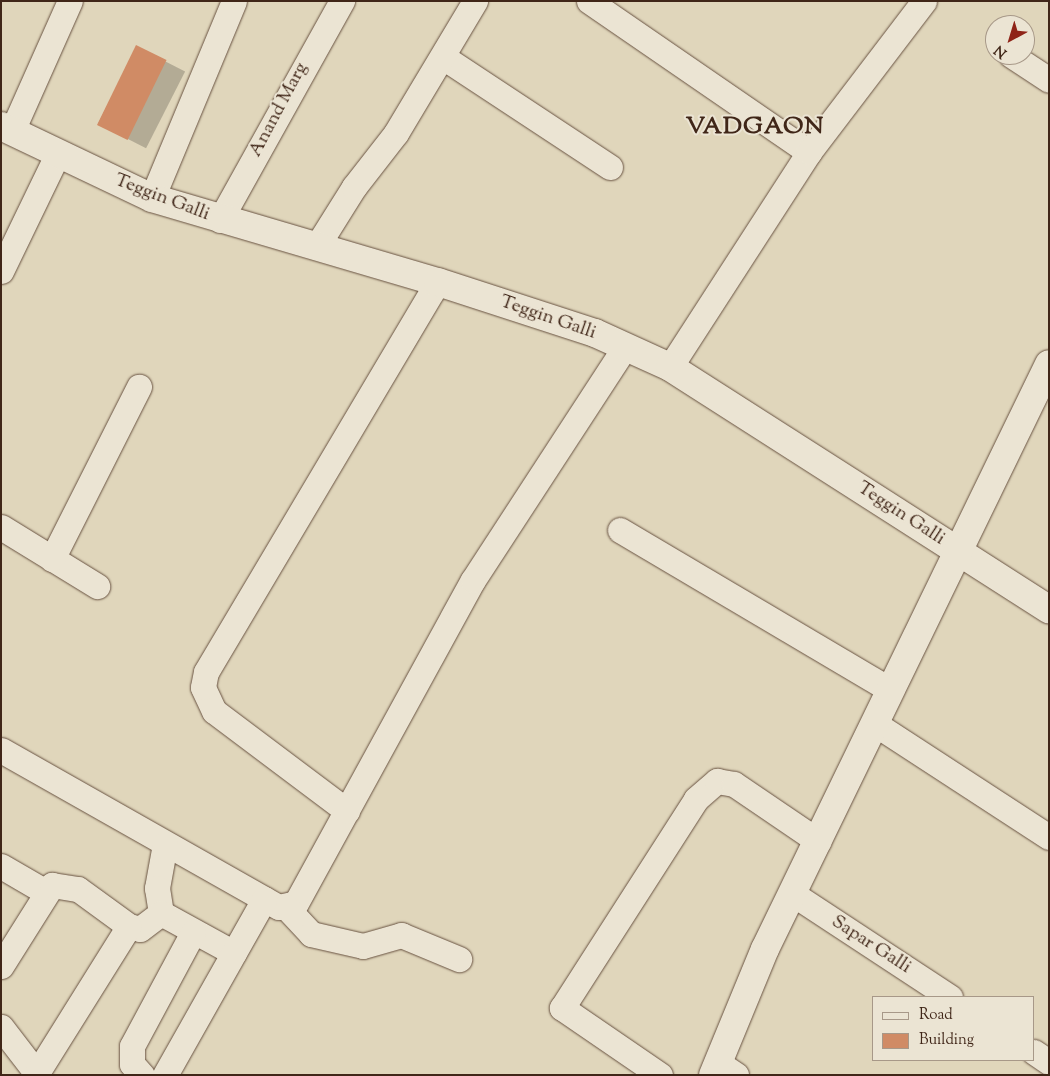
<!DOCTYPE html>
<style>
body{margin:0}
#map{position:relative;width:1050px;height:1076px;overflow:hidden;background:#e0d6bb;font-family:"Sorts Mill Goudy",serif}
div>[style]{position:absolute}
.shadow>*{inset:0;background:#0003;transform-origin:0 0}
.building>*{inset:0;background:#d08b65;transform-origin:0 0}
.roads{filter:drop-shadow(0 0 1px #685241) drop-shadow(0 0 1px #685241)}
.minor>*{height:25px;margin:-12.5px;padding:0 12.5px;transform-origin:12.5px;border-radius:12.5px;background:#ebe4d3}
.tertiary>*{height:28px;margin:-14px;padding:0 14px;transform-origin:14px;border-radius:14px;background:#ebe4d3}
span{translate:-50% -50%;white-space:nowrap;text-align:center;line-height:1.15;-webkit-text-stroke:4px #ebe4d3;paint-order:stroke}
.street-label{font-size:19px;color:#402618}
.district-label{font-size:24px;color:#402618;font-weight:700;letter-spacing:1px}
.frame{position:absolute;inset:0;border:2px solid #402618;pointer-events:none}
.legend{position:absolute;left:872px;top:996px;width:162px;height:65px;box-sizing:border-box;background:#ebe4d3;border:1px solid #a79888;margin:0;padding:6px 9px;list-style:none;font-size:15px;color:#402618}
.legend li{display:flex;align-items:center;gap:10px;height:25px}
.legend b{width:25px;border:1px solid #a79888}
.north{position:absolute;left:985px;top:15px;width:50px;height:50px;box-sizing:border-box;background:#ebe4d3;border:1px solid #a79888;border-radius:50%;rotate:219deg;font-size:14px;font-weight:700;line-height:20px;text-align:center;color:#402618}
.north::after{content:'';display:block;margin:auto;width:18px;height:22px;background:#8f2418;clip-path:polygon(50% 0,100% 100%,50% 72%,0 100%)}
</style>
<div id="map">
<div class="shadow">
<i style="left:137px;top:47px;width:54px;height:86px;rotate:27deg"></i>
</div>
<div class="building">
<i style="left:136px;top:45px;width:34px;height:89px;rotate:26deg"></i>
</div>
<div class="roads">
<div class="minor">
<i style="left:589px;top:1px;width:267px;rotate:34.5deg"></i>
<i style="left:1011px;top:55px;width:45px;rotate:33.3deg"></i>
<i style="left:443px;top:57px;width:200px;rotate:33.4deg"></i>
<i style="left:12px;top:131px;width:142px;rotate:-66deg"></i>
<i style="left:152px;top:198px;width:213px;rotate:-67.4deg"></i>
<i style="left:220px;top:220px;width:251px;rotate:-60.9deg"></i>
<i style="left:317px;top:246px;width:70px;rotate:-57.9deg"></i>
<i style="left:354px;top:187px;width:68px;rotate:-52.1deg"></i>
<i style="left:396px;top:133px;width:154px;rotate:-59.1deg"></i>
<i style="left:1px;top:271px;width:131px;rotate:-64.2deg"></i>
<i style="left:670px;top:367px;width:256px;rotate:-57.1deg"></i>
<i style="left:809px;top:152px;width:190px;rotate:-52.7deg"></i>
<i style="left:1px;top:527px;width:113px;rotate:31.6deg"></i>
<i style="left:620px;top:530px;width:312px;rotate:30.6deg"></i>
<i style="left:52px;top:559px;width:193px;rotate:-63.2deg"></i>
<i style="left:877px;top:725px;width:205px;rotate:33.1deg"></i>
<i style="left:1px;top:750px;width:319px;rotate:29.5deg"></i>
<i style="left:279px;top:907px;width:17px;rotate:-13deg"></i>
<i style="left:296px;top:903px;width:368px;rotate:-61.3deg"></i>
<i style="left:473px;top:580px;width:278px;rotate:-56.9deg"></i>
<i style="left:347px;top:811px;width:166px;rotate:-143.1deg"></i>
<i style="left:214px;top:711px;width:26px;rotate:-115deg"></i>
<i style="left:203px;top:687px;width:15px;rotate:-79deg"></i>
<i style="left:206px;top:672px;width:454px;rotate:-59.3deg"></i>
<i style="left:165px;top:844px;width:45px;rotate:100.3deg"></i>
<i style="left:157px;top:888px;width:25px;rotate:81deg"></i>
<i style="left:161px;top:913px;width:83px;rotate:28.7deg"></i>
<i style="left:1px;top:866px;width:50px;rotate:30.2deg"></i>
<i style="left:793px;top:894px;width:188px;rotate:33.3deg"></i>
<i style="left:286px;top:907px;width:37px;rotate:47deg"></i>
<i style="left:311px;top:934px;width:53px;rotate:13deg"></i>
<i style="left:363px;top:946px;width:40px;rotate:-16deg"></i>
<i style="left:401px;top:935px;width:63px;rotate:22.5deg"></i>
<i style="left:1px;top:966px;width:96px;rotate:-57.8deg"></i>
<i style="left:52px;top:885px;width:26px;rotate:9deg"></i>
<i style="left:78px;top:889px;width:63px;rotate:36deg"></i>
<i style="left:129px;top:926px;width:11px;rotate:15deg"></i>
<i style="left:140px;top:929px;width:26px;rotate:-37deg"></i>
<i style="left:1px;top:1027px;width:61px;rotate:52.4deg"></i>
<i style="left:1034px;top:1052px;width:18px;rotate:34deg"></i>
<i style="left:717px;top:1062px;width:23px;rotate:34deg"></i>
<i style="left:37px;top:1073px;width:173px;rotate:-58deg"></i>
<i style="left:142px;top:1075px;width:15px;rotate:-132deg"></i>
<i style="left:132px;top:1064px;width:18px;rotate:-90deg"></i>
<i style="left:132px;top:1046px;width:129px;rotate:-61.8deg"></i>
<i style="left:165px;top:1075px;width:202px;rotate:-60.6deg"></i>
<i style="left:660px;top:1075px;width:119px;rotate:-145.6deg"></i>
<i style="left:562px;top:1008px;width:248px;rotate:-57.3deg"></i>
<i style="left:696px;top:799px;width:28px;rotate:-41deg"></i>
<i style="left:717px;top:781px;width:17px;rotate:10deg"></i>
<i style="left:734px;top:784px;width:102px;rotate:34.2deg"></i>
</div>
<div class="tertiary">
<i style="left:1px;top:126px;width:167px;rotate:25.5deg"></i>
<i style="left:152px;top:198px;width:298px;rotate:16.4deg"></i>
<i style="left:438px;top:282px;width:165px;rotate:18deg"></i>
<i style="left:595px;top:333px;width:82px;rotate:24.4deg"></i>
<i style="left:670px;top:367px;width:450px;rotate:32.6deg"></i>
<i style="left:713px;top:1075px;width:136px;rotate:-67.6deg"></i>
<i style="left:765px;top:949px;width:650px;rotate:-64.1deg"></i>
</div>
</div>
<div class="street-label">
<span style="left:279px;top:110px;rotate:-62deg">Anand Marg</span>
<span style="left:162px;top:198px;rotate:21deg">Teggin Galli</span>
<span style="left:548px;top:318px;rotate:19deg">Teggin Galli</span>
<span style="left:901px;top:514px;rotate:33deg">Teggin Galli</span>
<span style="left:871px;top:945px;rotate:33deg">Sapar Galli</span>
</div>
<div class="district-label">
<span style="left:755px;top:128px">VADGAON</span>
</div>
<div class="frame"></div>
<ul class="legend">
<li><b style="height:6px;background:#ebe4d3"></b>Road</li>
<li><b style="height:14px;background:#d08b65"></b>Building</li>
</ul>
<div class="north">N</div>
</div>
